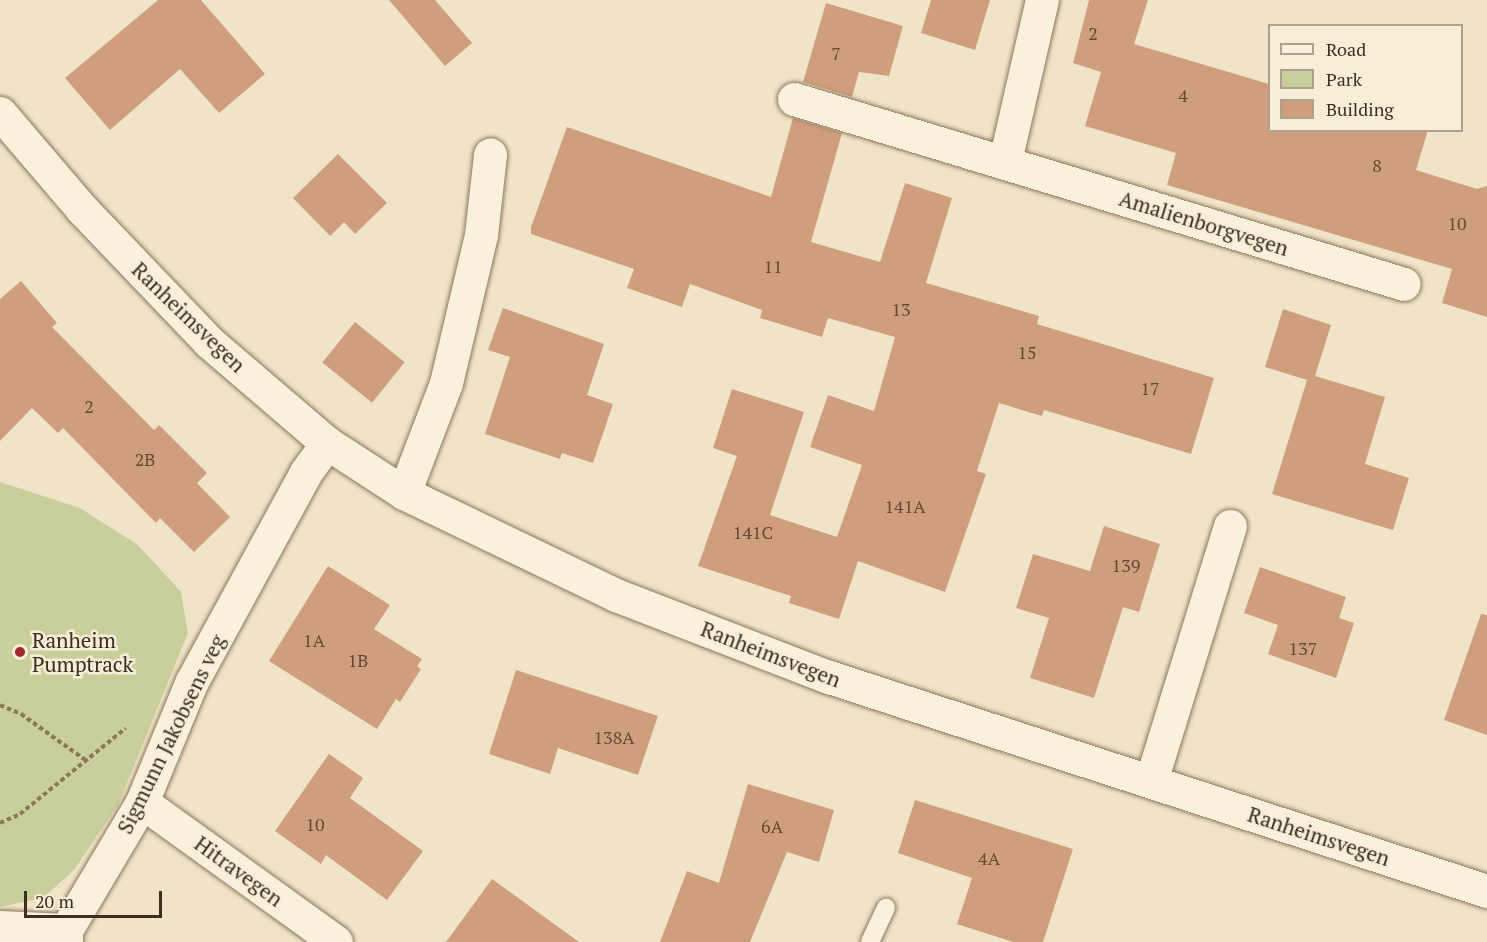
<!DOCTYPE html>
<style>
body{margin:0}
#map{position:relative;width:1487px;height:942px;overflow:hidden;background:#f0e4c8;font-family:"PT Serif",serif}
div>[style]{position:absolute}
.green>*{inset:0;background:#c9cf9b}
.building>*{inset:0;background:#cf9f7d;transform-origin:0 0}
.path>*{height:4px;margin-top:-2px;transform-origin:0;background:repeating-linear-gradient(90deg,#8d765c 0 4.5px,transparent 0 7.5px)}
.roads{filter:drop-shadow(0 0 2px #8d765c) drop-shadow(0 0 2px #8d765c)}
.lane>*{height:18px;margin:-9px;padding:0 9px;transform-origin:9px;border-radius:9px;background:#faf1dc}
.street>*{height:33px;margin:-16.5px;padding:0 16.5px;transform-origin:16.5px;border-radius:16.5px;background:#faf1dc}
.secondary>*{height:33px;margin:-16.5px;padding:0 16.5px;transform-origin:16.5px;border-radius:16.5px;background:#faf1dc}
.dots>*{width:16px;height:16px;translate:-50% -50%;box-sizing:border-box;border:3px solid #f7eed8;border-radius:50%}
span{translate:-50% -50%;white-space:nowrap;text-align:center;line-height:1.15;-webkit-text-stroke:5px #f7eed8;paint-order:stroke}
.number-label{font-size:18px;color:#624a37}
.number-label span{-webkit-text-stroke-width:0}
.street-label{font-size:21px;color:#3d2e20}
.poi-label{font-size:21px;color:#3d2e20}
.left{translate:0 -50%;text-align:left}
.legend{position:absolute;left:1268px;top:24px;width:195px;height:108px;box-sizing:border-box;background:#f7eed8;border:2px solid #ada18e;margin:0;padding:8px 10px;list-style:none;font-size:18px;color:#3d2e20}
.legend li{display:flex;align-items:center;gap:12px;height:30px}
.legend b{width:30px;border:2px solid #ada18e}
.scale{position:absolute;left:24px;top:891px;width:138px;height:27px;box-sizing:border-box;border:3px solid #3d2e20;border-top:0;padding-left:8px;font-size:18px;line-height:21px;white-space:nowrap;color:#3d2e20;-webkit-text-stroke:4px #f7eed8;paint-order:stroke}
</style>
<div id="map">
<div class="green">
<i style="clip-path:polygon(0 482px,80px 508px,138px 545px,181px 592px,188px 633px,118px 805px,74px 870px,43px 898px,0 907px)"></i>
</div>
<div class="building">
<i style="clip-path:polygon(158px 0,201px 0,265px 74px,219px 113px,180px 69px,110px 130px,65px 78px)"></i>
<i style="clip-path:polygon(389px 0,435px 0,472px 43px,445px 66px)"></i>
<i style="clip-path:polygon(931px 0,990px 0,975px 50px,921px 33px)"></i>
<i style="clip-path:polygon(1089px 0,1148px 0,1134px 44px,1269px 84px,1269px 130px,1428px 130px,1416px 170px,1477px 189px,1487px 186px,1487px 317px,1442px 303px,1452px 269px,1167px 185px,1176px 153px,1085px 126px,1101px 72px,1073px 63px)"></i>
<i style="clip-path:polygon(826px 3px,903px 26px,889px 76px,859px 72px,852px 97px,803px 82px)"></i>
<i style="clip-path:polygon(793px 118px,842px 133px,811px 242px,880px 262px,905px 183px,952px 198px,926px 283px,1039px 316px,1037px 324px,1214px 378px,1191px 454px,1044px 410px,1042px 416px,999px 403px,977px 471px,986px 474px,945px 592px,858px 561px,839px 619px,789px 603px,791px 596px,698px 566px,737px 456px,713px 448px,732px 389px,804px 412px,770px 515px,837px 537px,862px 465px,810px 447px,828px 395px,874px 411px,895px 337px,828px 318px,822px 337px,760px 318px,762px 310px,690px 284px,682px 307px,627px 288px,634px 269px,531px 234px,531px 227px,567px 127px,771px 197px)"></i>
<i style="clip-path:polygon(338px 154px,387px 203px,355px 234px,344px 222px,330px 236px,293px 198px)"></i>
<i style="clip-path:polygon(21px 281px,57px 323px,52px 327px,154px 430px,159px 425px,207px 473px,197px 483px,230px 517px,194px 552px,160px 518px,156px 523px,63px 428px,58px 433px,32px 408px,0 441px,0 299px)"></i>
<i style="clip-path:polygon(503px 308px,604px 344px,587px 395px,613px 404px,593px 463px,562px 453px,560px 459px,485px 434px,510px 357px,488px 350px)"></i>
<i style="clip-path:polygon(1283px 309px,1331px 325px,1315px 376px,1385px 397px,1365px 464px,1409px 478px,1393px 530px,1272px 494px,1307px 380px,1265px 367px)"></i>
<i style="left:355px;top:322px;width:64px;height:52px;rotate:39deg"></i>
<i style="clip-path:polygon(1104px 526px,1160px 544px,1139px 612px,1123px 607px,1094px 698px,1030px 678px,1049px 618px,1016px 608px,1033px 554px,1090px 571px)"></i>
<i style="clip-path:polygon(328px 566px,390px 605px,374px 629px,422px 659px,417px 666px,421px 669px,400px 702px,396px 699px,377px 729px,269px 661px)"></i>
<i style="clip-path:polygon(1260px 567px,1346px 597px,1339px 618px,1354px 623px,1336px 678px,1268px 654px,1278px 625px,1244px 613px)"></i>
<i style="clip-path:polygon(1481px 614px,1487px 615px,1487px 735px,1444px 720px)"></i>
<i style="clip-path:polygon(516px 670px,658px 716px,638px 775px,558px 748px,550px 774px,489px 754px)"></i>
<i style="clip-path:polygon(329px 754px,363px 778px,350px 798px,423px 851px,387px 900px,326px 855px,321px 864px,275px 831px)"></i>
<i style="clip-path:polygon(748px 784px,834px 810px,819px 862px,787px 852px,750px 942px,660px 942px,687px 871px,719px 883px)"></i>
<i style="clip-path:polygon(915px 800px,1073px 849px,1043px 942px,1013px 942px,957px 924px,972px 878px,898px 853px)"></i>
<i style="clip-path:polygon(492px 879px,579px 942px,446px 942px)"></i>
</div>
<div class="path">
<i style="left:0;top:705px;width:23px;rotate:23deg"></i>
<i style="left:21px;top:714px;width:82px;rotate:35.6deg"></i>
<i style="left:0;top:823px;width:22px;rotate:-24deg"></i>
<i style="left:20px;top:814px;width:136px;rotate:-39.1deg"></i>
</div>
<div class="roads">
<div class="lane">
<i style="left:870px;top:942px;width:38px;rotate:-65deg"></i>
</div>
<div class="street">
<i style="left:794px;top:99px;width:637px;rotate:16.87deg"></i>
<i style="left:1005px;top:161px;width:165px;rotate:-77.1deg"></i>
<i style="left:404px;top:493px;width:118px;rotate:-69.1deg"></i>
<i style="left:446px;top:383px;width:152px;rotate:-76.7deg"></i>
<i style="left:481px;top:235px;width:81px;rotate:-83.6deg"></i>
<i style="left:1151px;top:781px;width:267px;rotate:-72.8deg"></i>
<i style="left:142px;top:802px;width:239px;rotate:35.8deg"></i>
<i style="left:0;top:927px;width:66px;rotate:2.6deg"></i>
<i style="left:66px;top:942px;width:12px;rotate:-90deg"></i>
<i style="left:66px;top:930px;width:149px;rotate:-59.3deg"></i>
<i style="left:142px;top:802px;width:129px;rotate:-67.6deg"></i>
<i style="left:191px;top:683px;width:240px;rotate:-61.4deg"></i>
<i style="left:306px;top:472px;width:36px;rotate:-54deg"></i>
</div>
<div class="secondary">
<i style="left:0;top:113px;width:125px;rotate:49.5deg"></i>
<i style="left:81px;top:208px;width:185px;rotate:46.3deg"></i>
<i style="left:209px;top:342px;width:155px;rotate:40.6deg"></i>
<i style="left:327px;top:443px;width:92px;rotate:33deg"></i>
<i style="left:404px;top:493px;width:235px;rotate:25.7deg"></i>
<i style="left:616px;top:595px;width:228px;rotate:21.1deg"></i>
<i style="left:829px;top:677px;width:692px;rotate:18.02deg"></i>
</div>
</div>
<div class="dots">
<i style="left:20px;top:652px;background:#9e2a2b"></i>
</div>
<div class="number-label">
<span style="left:1093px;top:33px">2</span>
<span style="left:836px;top:53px">7</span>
<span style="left:1183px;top:95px">4</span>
<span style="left:1377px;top:165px">8</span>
<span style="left:1457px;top:223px">10</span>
<span style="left:773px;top:266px">11</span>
<span style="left:901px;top:309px">13</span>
<span style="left:1027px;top:352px">15</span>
<span style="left:1150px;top:388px">17</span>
<span style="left:89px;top:406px">2</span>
<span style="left:145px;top:459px">2B</span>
<span style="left:905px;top:506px">141A</span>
<span style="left:753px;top:532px">141C</span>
<span style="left:1126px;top:565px">139</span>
<span style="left:314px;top:640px">1A</span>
<span style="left:1303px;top:648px">137</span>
<span style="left:358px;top:660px">1B</span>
<span style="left:614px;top:737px">138A</span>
<span style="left:315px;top:824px">10</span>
<span style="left:772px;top:826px">6A</span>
<span style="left:989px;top:858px">4A</span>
</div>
<div class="street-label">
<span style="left:1204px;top:223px;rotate:17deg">Amalienborgvegen</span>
<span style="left:189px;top:317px;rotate:44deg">Ranheimsvegen</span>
<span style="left:771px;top:654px;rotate:21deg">Ranheimsvegen</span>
<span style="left:171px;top:734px;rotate:-64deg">Sigmunn Jakobsens veg</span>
<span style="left:1319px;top:836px;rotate:18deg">Ranheimsvegen</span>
<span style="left:239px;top:871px;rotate:36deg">Hitravegen</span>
</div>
<div class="poi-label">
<span class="left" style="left:32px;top:652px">Ranheim<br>Pumptrack</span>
</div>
<ul class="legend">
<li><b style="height:8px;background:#faf1dc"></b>Road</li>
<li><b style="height:16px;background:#c9cf9b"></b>Park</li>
<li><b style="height:16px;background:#cf9f7d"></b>Building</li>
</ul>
<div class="scale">20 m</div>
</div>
